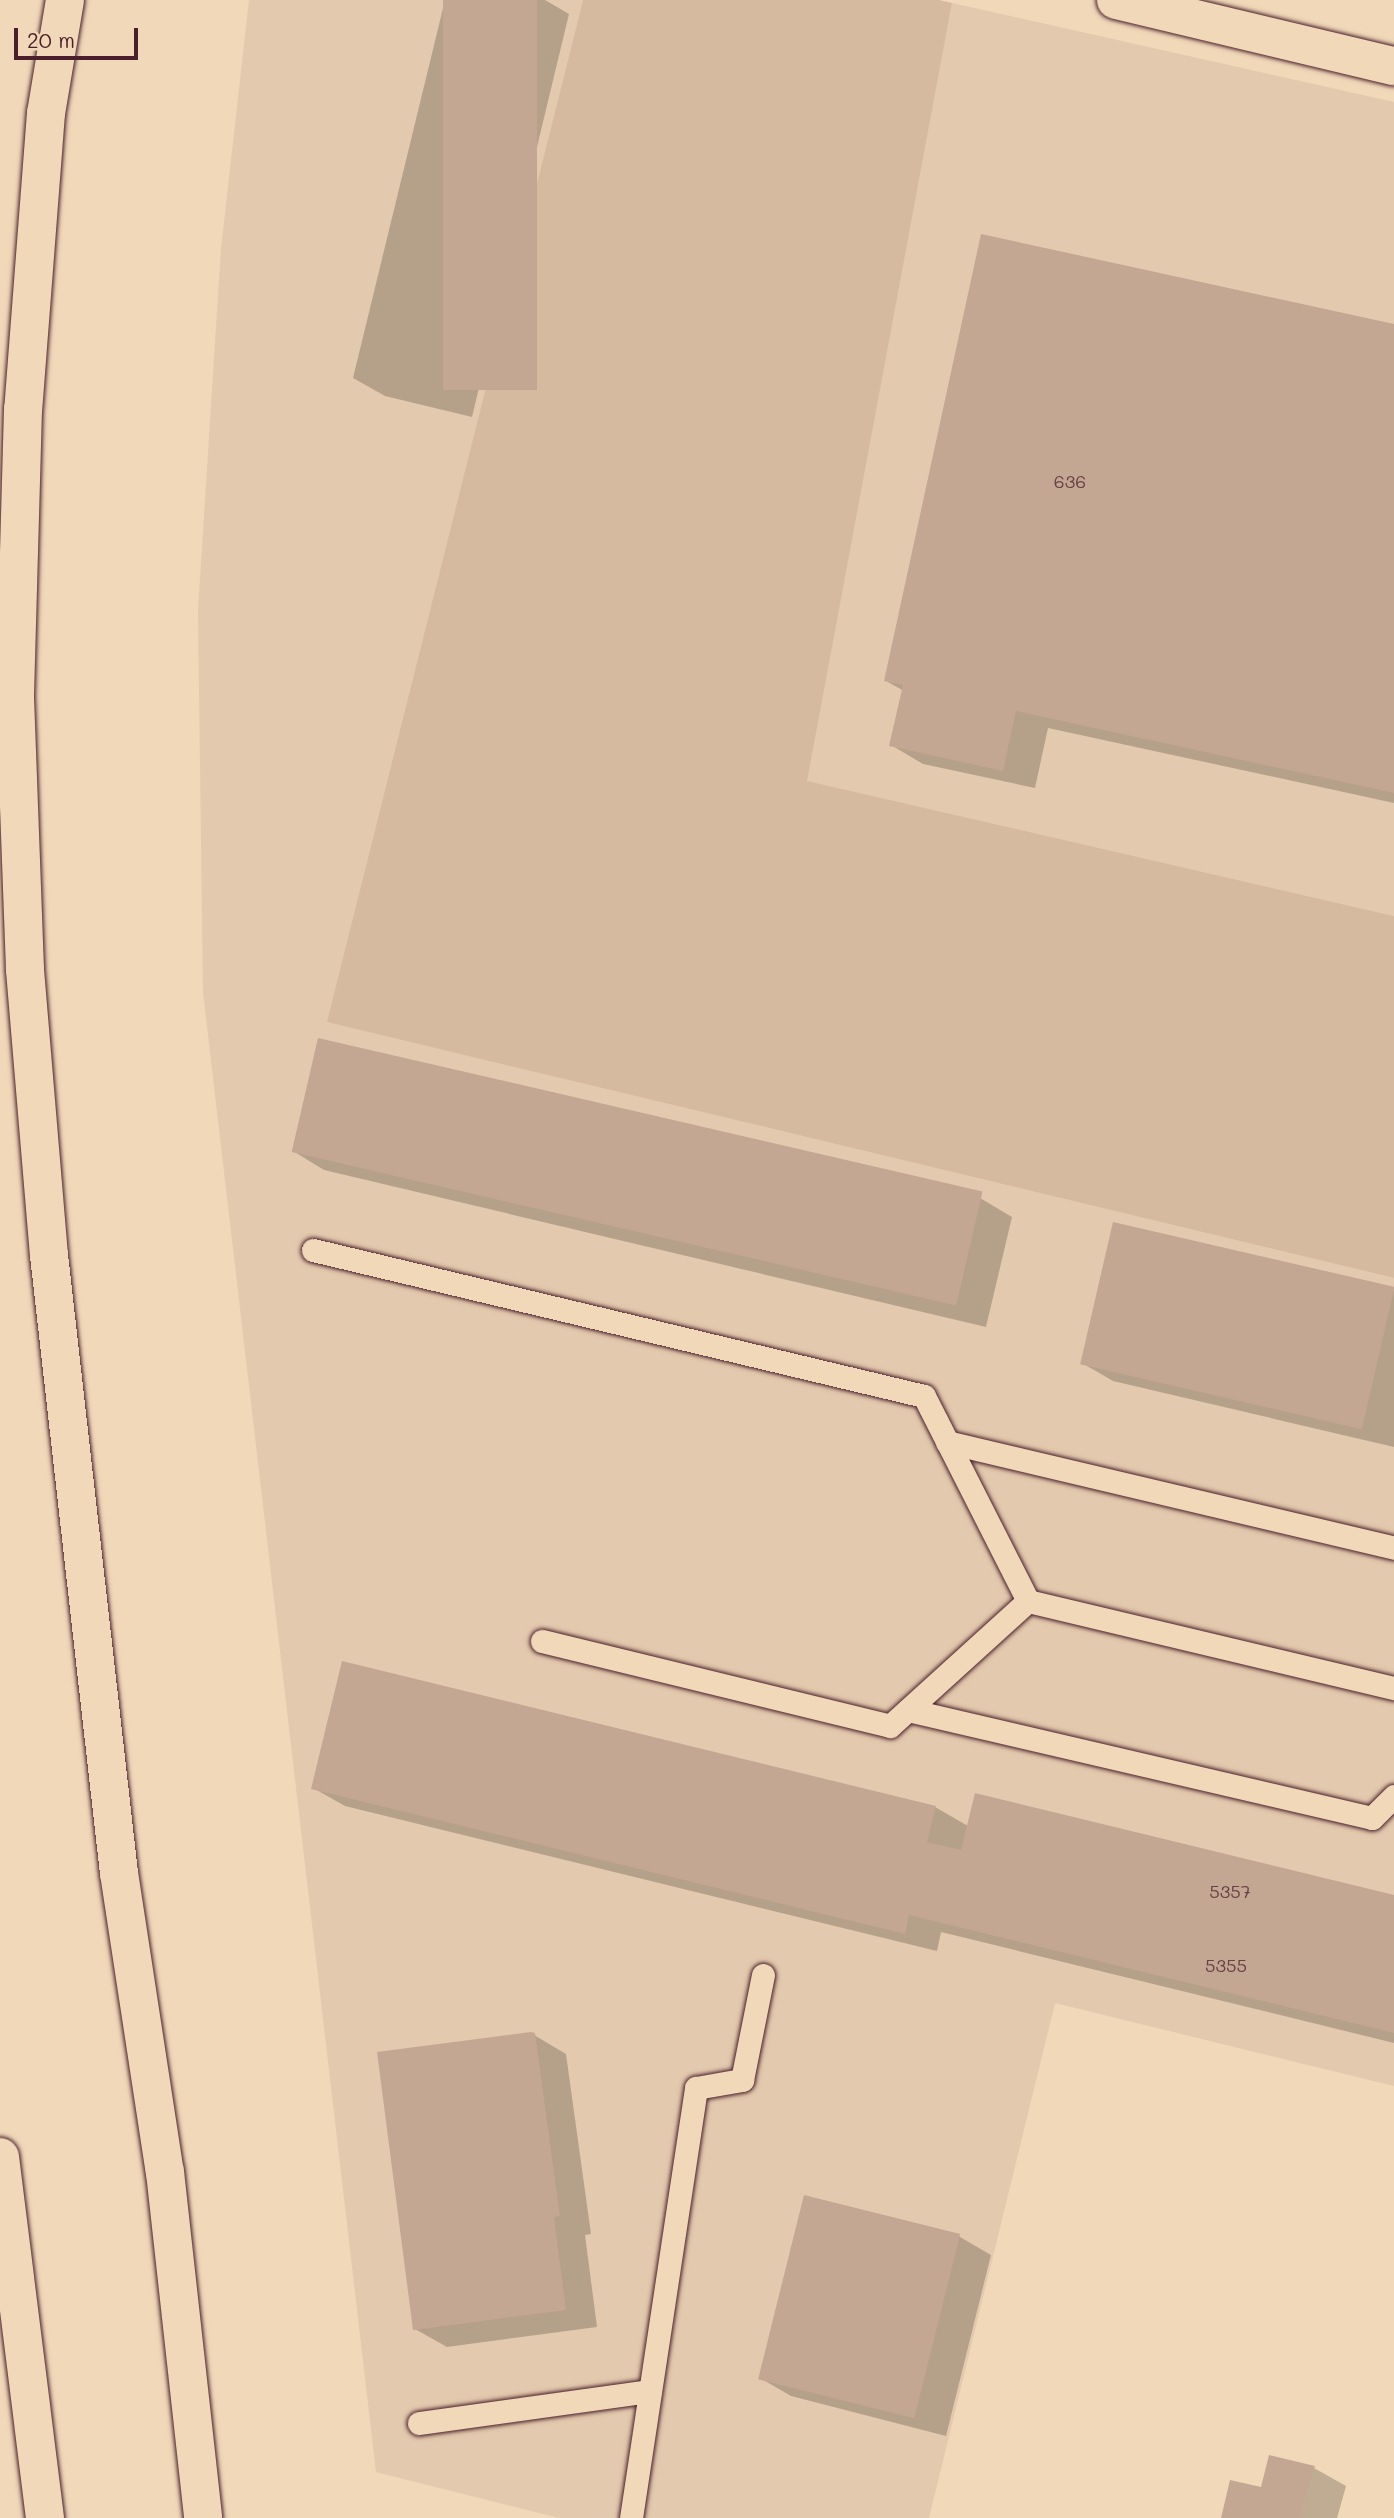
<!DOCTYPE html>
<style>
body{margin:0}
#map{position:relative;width:1394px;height:2518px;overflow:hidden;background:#f0d8b8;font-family:Mali,sans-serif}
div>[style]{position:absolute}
.built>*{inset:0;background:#e3c9ad}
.green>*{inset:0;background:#d5baa0}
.shadow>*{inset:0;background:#0003}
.building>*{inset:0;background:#c4a793;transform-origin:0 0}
.roads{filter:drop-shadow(0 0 2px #4a1f2b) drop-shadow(0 0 2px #4a1f2b)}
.service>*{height:23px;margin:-11.5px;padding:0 11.5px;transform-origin:11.5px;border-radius:11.5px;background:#f0d8b8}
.minor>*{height:38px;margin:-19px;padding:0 19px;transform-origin:19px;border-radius:19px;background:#f0d8b8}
.motorway>*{height:38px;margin:-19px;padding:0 19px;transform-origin:19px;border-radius:19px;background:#f0d8b8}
span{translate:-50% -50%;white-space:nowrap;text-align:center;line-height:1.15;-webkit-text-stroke:5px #f0d8b8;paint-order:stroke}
.number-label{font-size:18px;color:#684145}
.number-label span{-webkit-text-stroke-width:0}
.scale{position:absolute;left:14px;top:28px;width:124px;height:32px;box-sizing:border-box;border:4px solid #4a1f2b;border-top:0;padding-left:9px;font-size:21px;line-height:24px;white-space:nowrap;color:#4a1f2b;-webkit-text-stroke:5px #f0d8b8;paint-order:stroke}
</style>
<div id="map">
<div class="built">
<i style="clip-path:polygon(249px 0,583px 0,328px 1022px,1394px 1278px,1394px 2086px,1055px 2003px,929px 2518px,559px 2518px,376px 2472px,203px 992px,198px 610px,221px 249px)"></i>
<i style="clip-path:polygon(952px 3px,1394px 102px,1394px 916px,806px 782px)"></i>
</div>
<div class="green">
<i style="clip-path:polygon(583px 0,939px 0,952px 3px,807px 781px,1394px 916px,1394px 1278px,327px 1022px)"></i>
</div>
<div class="shadow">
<i style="clip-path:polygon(445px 0,545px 0,569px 14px,472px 417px,385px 396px,353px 378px)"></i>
<i style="clip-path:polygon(1394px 326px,1394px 803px,1048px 728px,1035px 788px,923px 764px,891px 745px,904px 691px,886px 681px)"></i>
<i style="clip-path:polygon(293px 1151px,980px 1198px,1012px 1217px,986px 1327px,324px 1170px)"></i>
<i style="clip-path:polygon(1394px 1291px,1394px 1447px,1113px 1381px,1082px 1363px)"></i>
<i style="clip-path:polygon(313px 1788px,935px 1807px,968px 1826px,1394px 1897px,1394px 2043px,941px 1932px,937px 1951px,345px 1806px)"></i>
<i style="clip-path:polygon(534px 2035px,566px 2054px,591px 2234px,585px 2235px,597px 2327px,447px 2347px,415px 2329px)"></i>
<i style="clip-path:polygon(805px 2198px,960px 2237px,991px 2255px,946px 2436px,791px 2396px,760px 2378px)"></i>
<i style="clip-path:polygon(1314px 2468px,1346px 2486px,1337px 2518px,1223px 2518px,1262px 2489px)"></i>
</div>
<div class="building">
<i style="left:443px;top:0;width:94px;height:390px"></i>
<i style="clip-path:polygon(981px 234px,1394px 324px,1394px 793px,1016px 711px,1003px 771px,889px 746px,903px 685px,884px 681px)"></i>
<i style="left:318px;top:1038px;width:682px;height:117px;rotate:13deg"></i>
<i style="left:1113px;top:1222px;width:289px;height:146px;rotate:13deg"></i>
<i style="clip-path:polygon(342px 1661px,936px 1806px,927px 1842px,961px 1850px,975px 1793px,1394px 1895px,1394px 2033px,909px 1915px,905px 1934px,311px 1789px)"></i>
<i style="clip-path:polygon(531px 2032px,535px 2033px,560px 2216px,554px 2217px,566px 2310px,413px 2330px,377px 2052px)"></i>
<i style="left:804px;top:2195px;width:161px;height:190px;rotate:14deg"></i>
<i style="clip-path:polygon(1269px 2455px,1315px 2466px,1300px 2516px,1305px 2518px,1221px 2518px,1230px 2480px,1261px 2487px)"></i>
</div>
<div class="roads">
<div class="service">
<i style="left:313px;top:1250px;width:628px;rotate:13.44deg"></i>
<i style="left:924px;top:1396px;width:230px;rotate:63.1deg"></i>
<i style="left:1028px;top:1601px;width:376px;rotate:13.4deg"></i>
<i style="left:947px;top:1442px;width:459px;rotate:13.3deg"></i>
<i style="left:542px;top:1641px;width:358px;rotate:13.7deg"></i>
<i style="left:890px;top:1726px;width:186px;rotate:-42.2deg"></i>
<i style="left:908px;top:1710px;width:476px;rotate:13.1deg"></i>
<i style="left:1372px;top:1818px;width:31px;rotate:-45deg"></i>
<i style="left:419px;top:2423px;width:233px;rotate:-7.9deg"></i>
<i style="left:631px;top:2518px;width:435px;rotate:-81.4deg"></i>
<i style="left:696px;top:2088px;width:47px;rotate:-9.9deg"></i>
<i style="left:742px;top:2080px;width:107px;rotate:-78.7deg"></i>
</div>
<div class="minor">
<i style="left:1116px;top:0;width:286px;rotate:13.4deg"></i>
</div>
<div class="motorway">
<i style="left:65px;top:0;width:115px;rotate:99.5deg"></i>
<i style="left:46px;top:113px;width:297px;rotate:94.4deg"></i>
<i style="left:23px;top:409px;width:288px;rotate:91.6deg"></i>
<i style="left:15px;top:697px;width:273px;rotate:87.9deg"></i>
<i style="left:25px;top:970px;width:286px;rotate:85.2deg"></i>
<i style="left:49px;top:1255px;width:622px;rotate:83.54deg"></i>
<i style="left:119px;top:1873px;width:303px;rotate:81.3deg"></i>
<i style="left:165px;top:2172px;width:348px;rotate:83.7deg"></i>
<i style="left:0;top:2157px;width:364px;rotate:82.9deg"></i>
</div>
</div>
<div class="number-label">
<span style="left:1070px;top:481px">636</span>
<span style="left:1230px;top:1891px">5357</span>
<span style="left:1226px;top:1965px">5355</span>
</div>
<div class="scale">20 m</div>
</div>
